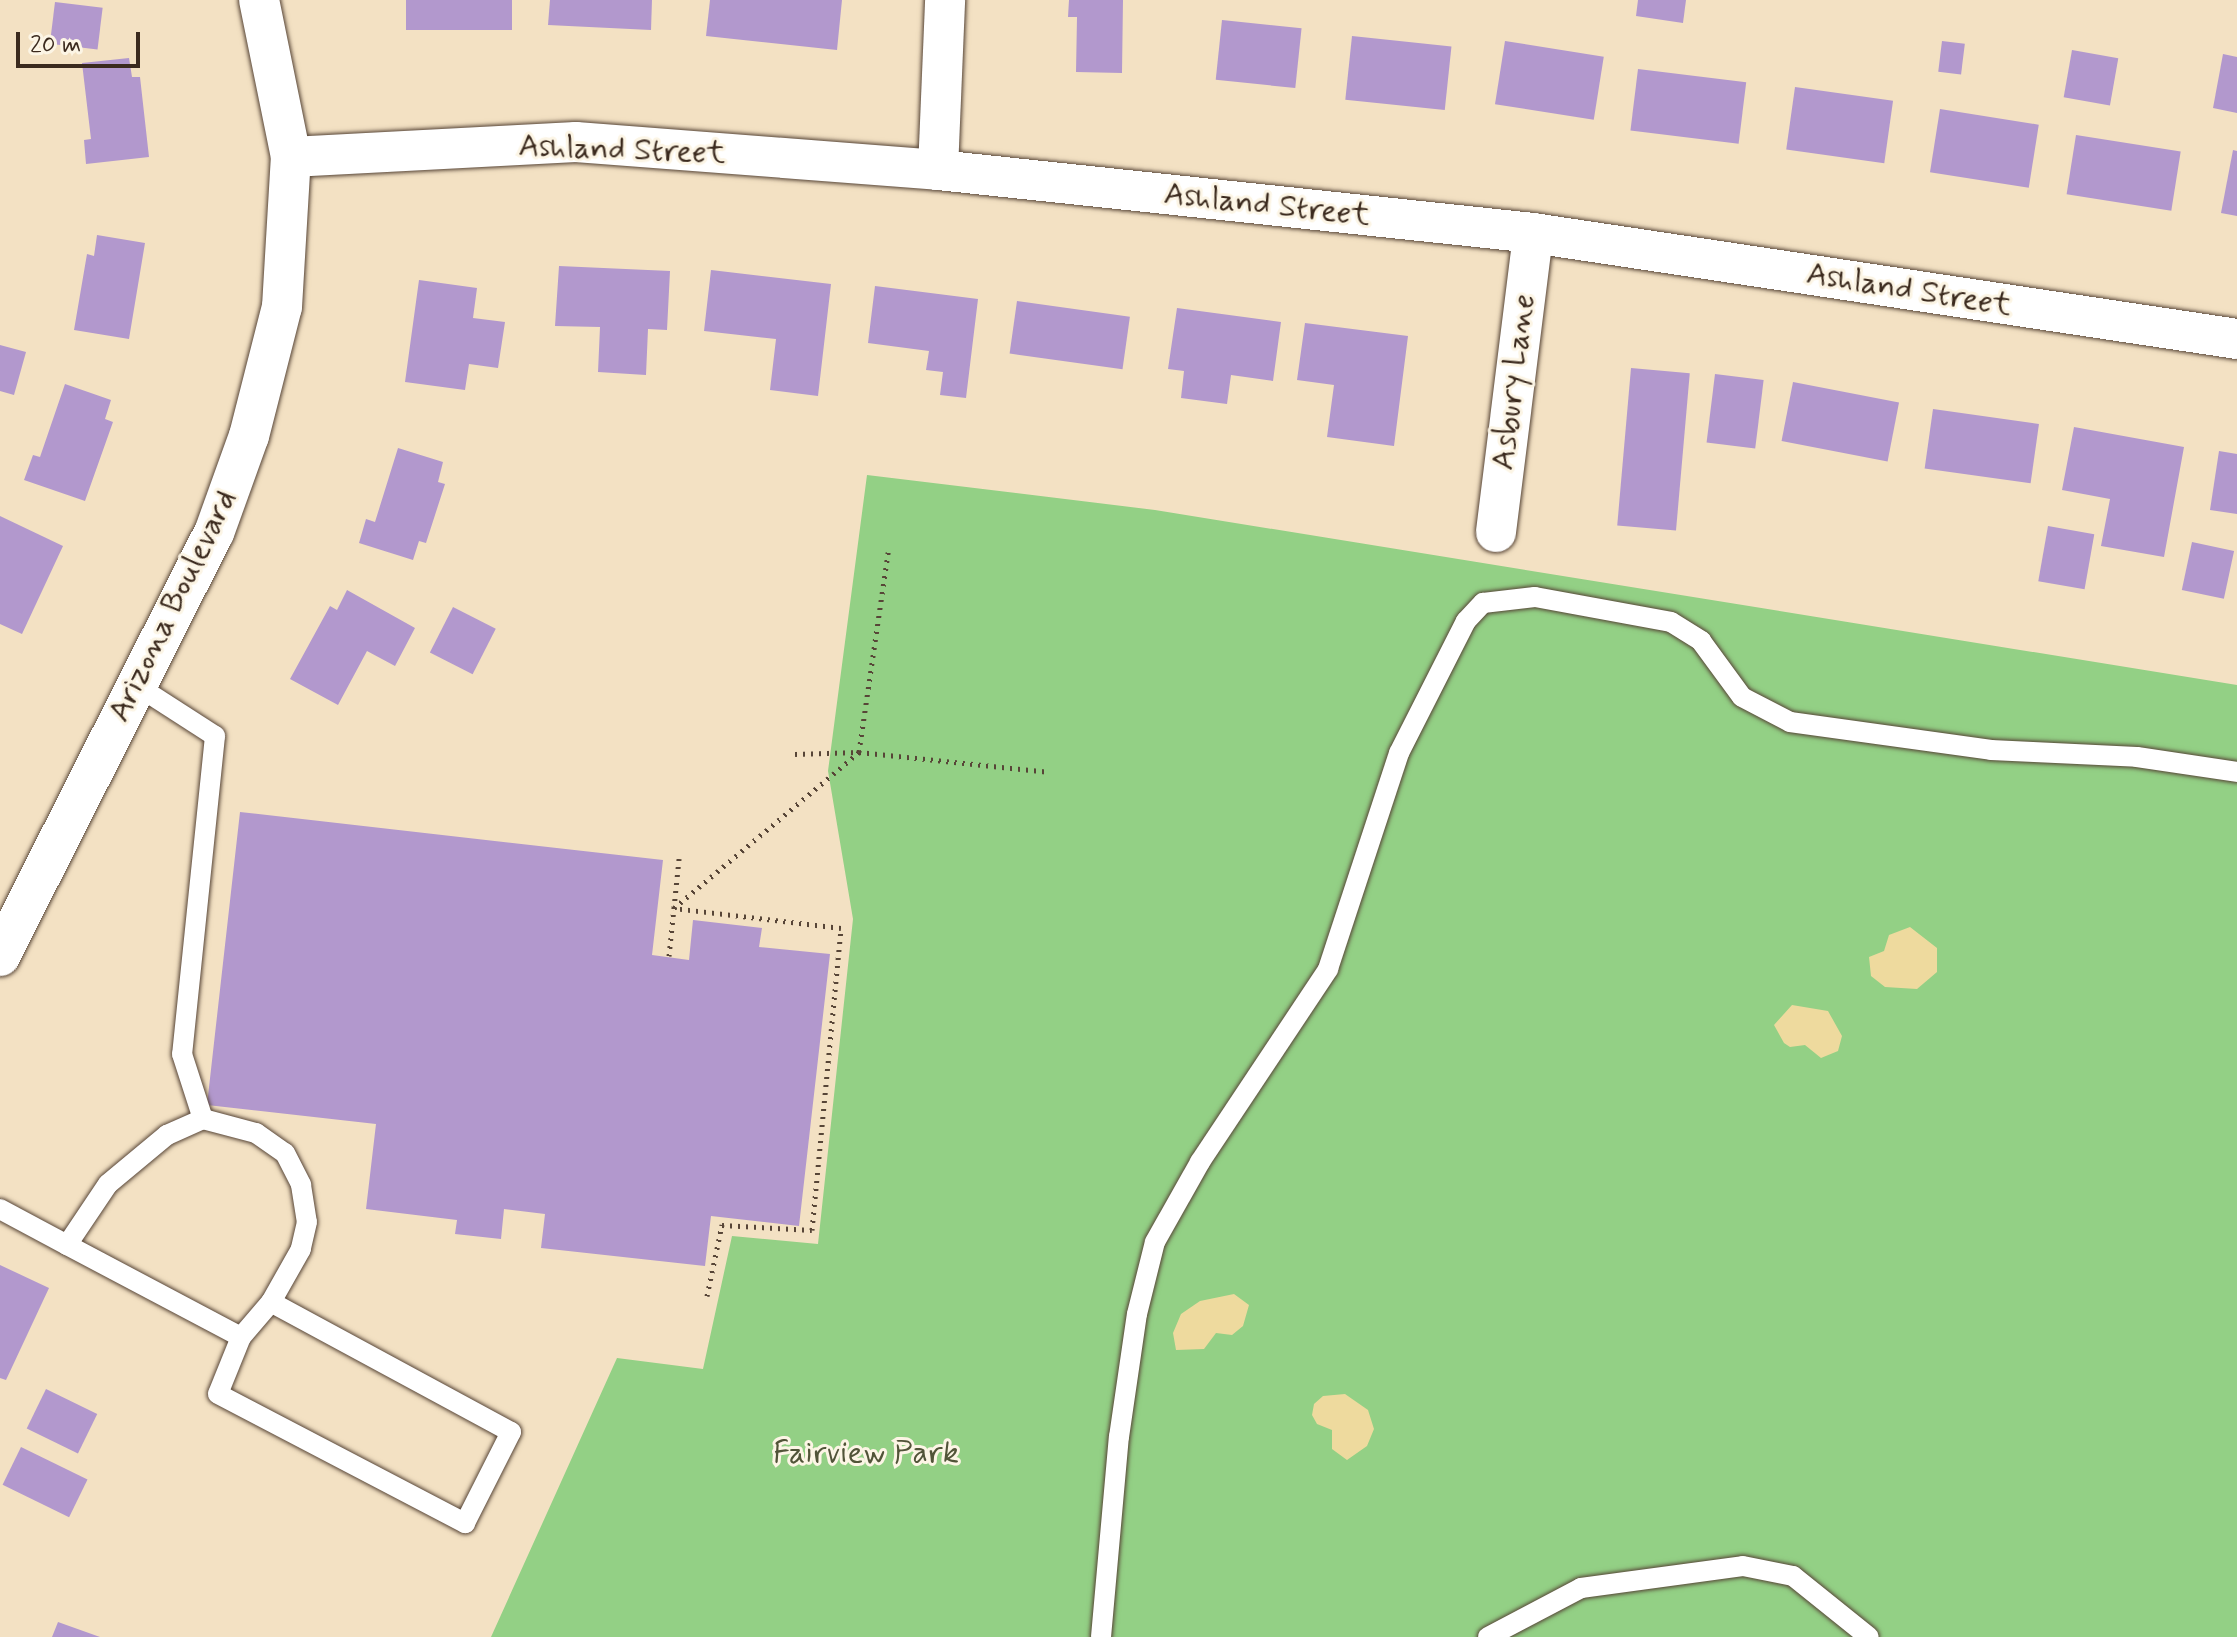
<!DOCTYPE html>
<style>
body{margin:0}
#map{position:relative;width:2237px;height:1637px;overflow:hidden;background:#f3e1c3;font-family:Mynerve,sans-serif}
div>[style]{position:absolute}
.green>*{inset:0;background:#93d085}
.sand>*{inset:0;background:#eeda9e}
.building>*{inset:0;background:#b298cd;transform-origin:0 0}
.path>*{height:5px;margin-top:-2.5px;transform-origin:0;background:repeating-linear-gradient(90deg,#574537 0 2px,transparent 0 8px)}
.roads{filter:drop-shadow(0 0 2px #574537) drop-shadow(0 0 2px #574537)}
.service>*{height:20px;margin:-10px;padding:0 10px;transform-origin:10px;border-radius:10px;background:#fff}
.minor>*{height:40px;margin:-20px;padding:0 20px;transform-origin:20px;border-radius:20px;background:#fff}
span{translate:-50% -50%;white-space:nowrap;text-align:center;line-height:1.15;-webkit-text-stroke:6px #fcf5e5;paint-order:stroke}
.street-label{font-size:32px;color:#3b2a1e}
.park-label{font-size:32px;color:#515438}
.scale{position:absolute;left:16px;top:32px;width:124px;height:36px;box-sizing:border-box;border:4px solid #3b2a1e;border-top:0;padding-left:10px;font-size:24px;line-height:28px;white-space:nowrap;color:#3b2a1e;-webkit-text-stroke:6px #fcf5e5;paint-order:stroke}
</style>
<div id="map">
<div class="green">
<i style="clip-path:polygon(867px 475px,1155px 510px,2237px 685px,2237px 1637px,491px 1637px,617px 1358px,703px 1369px,732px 1236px,818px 1244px,853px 919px,828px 771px)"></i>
</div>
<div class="sand">
<i style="clip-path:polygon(1910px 927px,1937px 948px,1937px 972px,1917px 989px,1885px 987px,1871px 976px,1869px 957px,1884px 951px,1889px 935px)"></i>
<i style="clip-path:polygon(1792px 1005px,1828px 1011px,1842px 1036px,1838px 1051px,1821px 1058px,1805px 1045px,1790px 1047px,1784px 1043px,1774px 1025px)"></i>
<i style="clip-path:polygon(1234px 1294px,1249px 1305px,1243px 1326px,1232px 1335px,1216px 1333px,1204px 1349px,1176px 1350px,1173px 1333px,1181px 1314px,1200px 1301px)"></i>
<i style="clip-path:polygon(1345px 1394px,1368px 1410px,1374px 1429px,1367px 1446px,1347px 1460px,1332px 1449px,1332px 1430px,1317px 1424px,1312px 1415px,1314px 1404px,1323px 1396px)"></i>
</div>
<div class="building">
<i style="left:406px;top:0;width:106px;height:30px"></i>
<i style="clip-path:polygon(550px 0,652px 0,651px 30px,548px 25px)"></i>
<i style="clip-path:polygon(710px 0,842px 0,837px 50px,706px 36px)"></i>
<i style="clip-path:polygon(1069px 0,1123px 0,1122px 73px,1076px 72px,1077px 17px,1068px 17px)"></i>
<i style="clip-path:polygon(1638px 0,1686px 0,1683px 23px,1636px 16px)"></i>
<i style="left:55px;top:2px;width:48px;height:42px;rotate:7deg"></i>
<i style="left:1222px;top:20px;width:80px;height:60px;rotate:6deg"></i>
<i style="left:1352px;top:36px;width:100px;height:64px;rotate:6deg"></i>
<i style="left:1505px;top:41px;width:100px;height:64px;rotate:9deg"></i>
<i style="left:1942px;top:41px;width:23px;height:31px;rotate:7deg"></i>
<i style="left:2072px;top:50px;width:47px;height:48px;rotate:10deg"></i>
<i style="clip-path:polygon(2223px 54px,2237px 57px,2237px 113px,2213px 108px)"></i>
<i style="clip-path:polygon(129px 58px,132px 77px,140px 77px,149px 157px,86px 164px,84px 140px,91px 139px,82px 63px)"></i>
<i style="left:1638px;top:69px;width:109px;height:62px;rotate:7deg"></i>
<i style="left:1795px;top:87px;width:99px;height:63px;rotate:8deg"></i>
<i style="left:1940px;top:109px;width:100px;height:64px;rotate:9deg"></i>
<i style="left:2076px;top:135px;width:106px;height:60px;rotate:9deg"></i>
<i style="clip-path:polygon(2233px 150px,2237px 151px,2237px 216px,2221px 213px)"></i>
<i style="clip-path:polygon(97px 235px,145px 243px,129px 339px,74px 330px,87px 254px,94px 256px)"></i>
<i style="clip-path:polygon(559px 266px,670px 271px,667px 330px,648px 329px,646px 375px,598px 372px,600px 327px,555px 326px)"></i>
<i style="clip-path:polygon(711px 270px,831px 284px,818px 396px,770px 390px,776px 339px,704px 331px)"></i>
<i style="clip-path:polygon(419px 280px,477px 288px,473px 318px,505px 322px,498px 368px,469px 364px,465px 390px,405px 382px)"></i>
<i style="clip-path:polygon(875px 286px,978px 299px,966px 398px,940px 395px,943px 372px,926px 370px,929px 351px,868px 343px)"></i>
<i style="left:1017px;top:301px;width:114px;height:53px;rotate:8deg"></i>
<i style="clip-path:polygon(1177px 308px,1281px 322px,1273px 381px,1231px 375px,1227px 404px,1181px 398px,1184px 371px,1168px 369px)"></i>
<i style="clip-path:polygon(1305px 323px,1408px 336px,1394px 446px,1327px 437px,1334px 385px,1297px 380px)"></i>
<i style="clip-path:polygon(0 345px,26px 352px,14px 395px,0 391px)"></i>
<i style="left:1631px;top:368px;width:59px;height:158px;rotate:5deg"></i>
<i style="left:1715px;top:374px;width:49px;height:69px;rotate:7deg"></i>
<i style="left:1793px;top:382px;width:108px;height:60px;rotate:11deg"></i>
<i style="clip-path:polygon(65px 384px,111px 400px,105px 419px,113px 422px,85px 501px,24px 480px,33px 455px,40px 457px)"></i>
<i style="left:1933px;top:409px;width:107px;height:60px;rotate:8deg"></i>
<i style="clip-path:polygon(2074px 427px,2184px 447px,2164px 557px,2101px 546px,2110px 499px,2062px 490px)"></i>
<i style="clip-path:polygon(398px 448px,443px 462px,438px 482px,445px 484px,426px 543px,419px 541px,413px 560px,359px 543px,366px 519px,375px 522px)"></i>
<i style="clip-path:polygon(2219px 451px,2237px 454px,2237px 514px,2210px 510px)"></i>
<i style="clip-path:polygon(0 516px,63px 546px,22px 634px,0 624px)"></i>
<i style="left:2048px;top:526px;width:47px;height:56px;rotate:10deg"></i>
<i style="left:2192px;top:542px;width:43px;height:49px;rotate:12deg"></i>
<i style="clip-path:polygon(347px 590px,415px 628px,395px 666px,367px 651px,338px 705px,290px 679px,330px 606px,337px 610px)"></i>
<i style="left:453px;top:607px;width:48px;height:51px;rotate:27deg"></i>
<i style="clip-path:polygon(240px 812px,663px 860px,652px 955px,689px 960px,693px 920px,762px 928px,759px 947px,830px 954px,799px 1226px,711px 1216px,705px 1266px,541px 1248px,545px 1214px,504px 1209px,501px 1239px,455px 1234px,457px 1220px,366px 1209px,376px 1124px,207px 1105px)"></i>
<i style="clip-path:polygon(0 1265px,49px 1288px,6px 1380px,0 1378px)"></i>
<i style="left:46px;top:1389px;width:57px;height:44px;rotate:26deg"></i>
<i style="left:21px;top:1447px;width:74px;height:42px;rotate:26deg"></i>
<i style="clip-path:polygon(58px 1622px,100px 1637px,52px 1637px)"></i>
</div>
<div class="path">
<i style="left:795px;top:754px;width:64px;rotate:-1.8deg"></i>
<i style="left:859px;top:752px;width:190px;rotate:6deg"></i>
<i style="left:669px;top:956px;width:98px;rotate:-84.1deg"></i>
<i style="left:707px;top:1296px;width:73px;rotate:-78.1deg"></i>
<i style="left:722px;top:1225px;width:90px;rotate:3.2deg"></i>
<i style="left:812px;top:1230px;width:303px;rotate:-84.5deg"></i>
<i style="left:841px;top:928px;width:168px;rotate:-173.2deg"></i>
<i style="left:674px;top:908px;width:242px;rotate:-40.1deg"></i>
<i style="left:859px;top:752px;width:202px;rotate:-81.7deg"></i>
</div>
<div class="roads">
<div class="service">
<i style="left:136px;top:685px;width:94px;rotate:32.8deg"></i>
<i style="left:215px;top:736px;width:320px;rotate:95.9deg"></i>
<i style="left:182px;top:1054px;width:68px;rotate:72.1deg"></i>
<i style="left:0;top:1209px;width:76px;rotate:28.2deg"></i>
<i style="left:241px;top:1337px;width:197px;rotate:-152.1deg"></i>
<i style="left:67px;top:1245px;width:73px;rotate:-56.1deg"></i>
<i style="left:108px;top:1184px;width:77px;rotate:-39.7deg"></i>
<i style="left:167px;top:1135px;width:39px;rotate:-24deg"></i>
<i style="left:203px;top:1119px;width:55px;rotate:14.8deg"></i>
<i style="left:256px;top:1133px;width:35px;rotate:35deg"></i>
<i style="left:285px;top:1153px;width:36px;rotate:63deg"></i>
<i style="left:301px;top:1185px;width:37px;rotate:81deg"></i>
<i style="left:307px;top:1222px;width:28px;rotate:103deg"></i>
<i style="left:301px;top:1249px;width:61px;rotate:119.5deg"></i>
<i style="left:271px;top:1302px;width:46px;rotate:130.6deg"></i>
<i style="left:241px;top:1337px;width:61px;rotate:112deg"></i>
<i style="left:218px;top:1394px;width:279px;rotate:27.6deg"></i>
<i style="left:465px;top:1523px;width:102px;rotate:-63.2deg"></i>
<i style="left:511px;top:1432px;width:273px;rotate:-151.6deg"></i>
<i style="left:1101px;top:1637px;width:201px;rotate:-84.9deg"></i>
<i style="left:1119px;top:1437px;width:124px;rotate:-81.7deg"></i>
<i style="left:1137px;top:1314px;width:74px;rotate:-76deg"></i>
<i style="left:1155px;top:1242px;width:92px;rotate:-60.6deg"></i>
<i style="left:1200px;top:1162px;width:232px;rotate:-56.4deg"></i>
<i style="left:1328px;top:969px;width:227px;rotate:-71.8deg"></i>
<i style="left:1399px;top:753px;width:148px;rotate:-63.1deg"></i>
<i style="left:1466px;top:621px;width:25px;rotate:-47deg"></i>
<i style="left:1483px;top:603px;width:52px;rotate:-6.6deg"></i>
<i style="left:1535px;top:597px;width:138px;rotate:10.4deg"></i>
<i style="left:1671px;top:622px;width:36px;rotate:32deg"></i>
<i style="left:1701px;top:641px;width:69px;rotate:53.8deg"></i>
<i style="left:1742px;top:697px;width:54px;rotate:27.5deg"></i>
<i style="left:1790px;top:722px;width:203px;rotate:7.9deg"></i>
<i style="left:1991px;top:750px;width:146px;rotate:2.7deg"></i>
<i style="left:2137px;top:757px;width:101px;rotate:8.5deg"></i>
<i style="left:1488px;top:1637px;width:105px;rotate:-27.8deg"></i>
<i style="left:1581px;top:1588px;width:163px;rotate:-7.7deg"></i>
<i style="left:1743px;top:1566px;width:51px;rotate:11.3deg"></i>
<i style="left:1793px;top:1576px;width:97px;rotate:38.8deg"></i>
</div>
<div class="minor">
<i style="left:291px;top:157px;width:285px;rotate:-3deg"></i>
<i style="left:576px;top:142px;width:363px;rotate:4.4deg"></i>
<i style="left:938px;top:170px;width:598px;rotate:6.04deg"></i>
<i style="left:1533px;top:233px;width:712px;rotate:8.56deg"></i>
<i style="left:938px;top:170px;width:170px;rotate:-87.6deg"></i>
<i style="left:1496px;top:532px;width:301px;rotate:-82.9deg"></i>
<i style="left:0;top:956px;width:474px;rotate:-63.2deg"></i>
<i style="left:214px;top:533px;width:103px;rotate:-70.2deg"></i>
<i style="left:249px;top:436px;width:133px;rotate:-75.7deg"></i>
<i style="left:282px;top:307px;width:150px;rotate:-86.6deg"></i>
<i style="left:291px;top:157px;width:160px;rotate:-101.5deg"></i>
</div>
</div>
<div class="street-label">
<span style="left:622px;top:150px;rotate:2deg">Ashland Street</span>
<span style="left:1267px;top:205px;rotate:6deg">Ashland Street</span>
<span style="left:1909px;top:290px;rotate:9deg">Ashland Street</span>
<span style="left:1514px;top:382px;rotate:-83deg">Asbury Lane</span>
<span style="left:173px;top:606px;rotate:-64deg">Arizona Boulevard</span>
</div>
<div class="park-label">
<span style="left:866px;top:1453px">Fairview Park</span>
</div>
<div class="scale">20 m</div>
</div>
